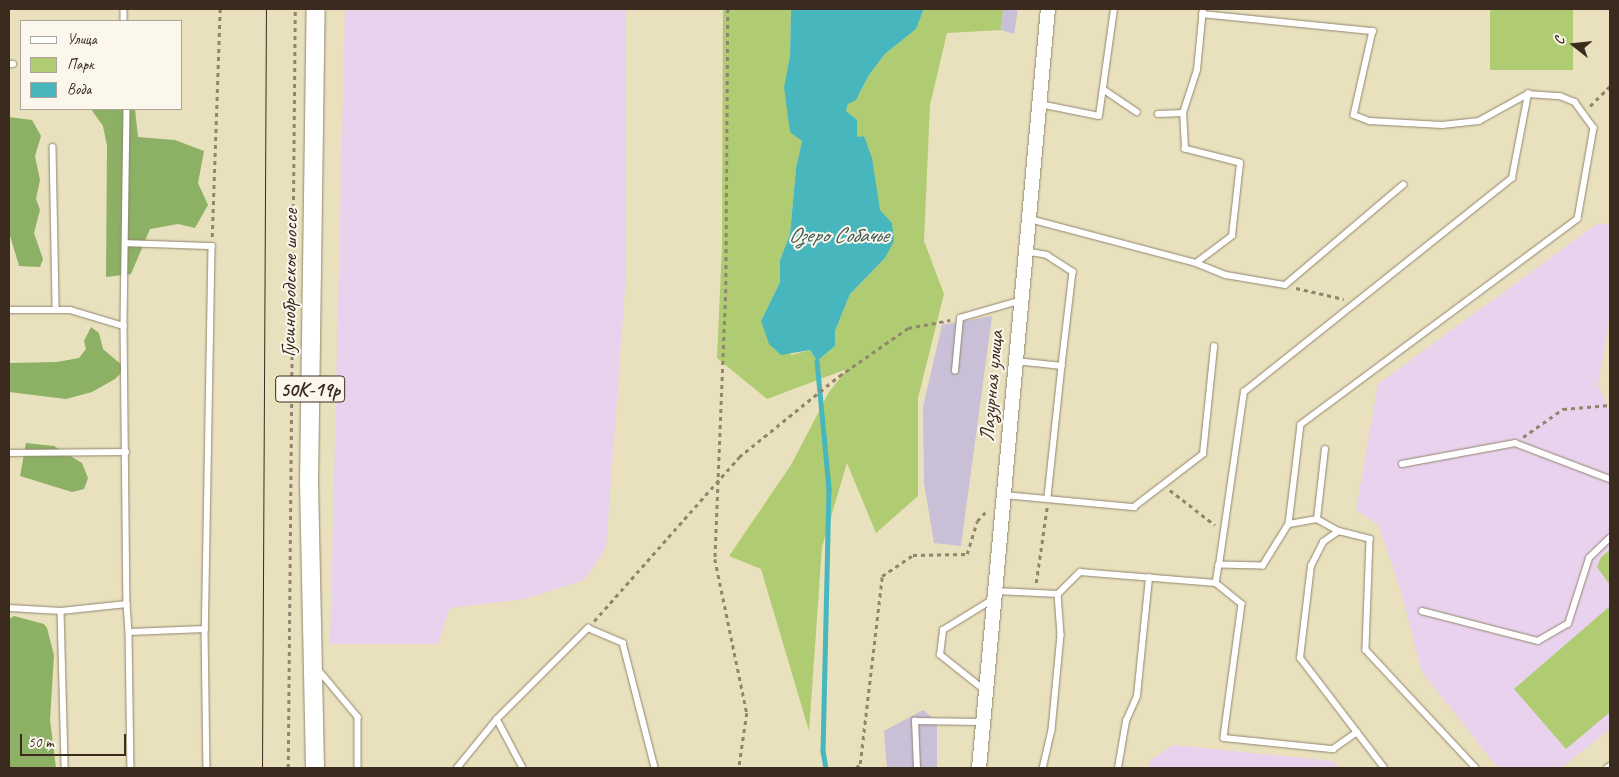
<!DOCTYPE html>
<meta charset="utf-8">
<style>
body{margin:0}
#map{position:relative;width:1619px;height:777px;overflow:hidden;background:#e9e0bd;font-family:Caveat,sans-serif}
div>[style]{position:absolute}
.built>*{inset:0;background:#e9d2ed}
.industrial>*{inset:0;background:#c9bfd7}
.green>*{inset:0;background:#b0cc72;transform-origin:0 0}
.forest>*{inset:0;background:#8cb064}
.water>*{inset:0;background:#47b7bd}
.stream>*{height:4.5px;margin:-2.25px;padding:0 2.25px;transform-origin:2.25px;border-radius:2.25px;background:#47b7bd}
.path>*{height:2.5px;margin-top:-1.25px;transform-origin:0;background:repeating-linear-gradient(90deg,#92856e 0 4px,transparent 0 8px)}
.roads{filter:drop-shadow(0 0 1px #92856e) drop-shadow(0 0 1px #92856e)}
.service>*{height:5.5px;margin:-2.75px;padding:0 2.75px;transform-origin:2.75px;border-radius:2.75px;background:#fff}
.tertiary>*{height:14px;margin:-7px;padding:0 7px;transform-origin:7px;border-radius:7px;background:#fff}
.primary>*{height:18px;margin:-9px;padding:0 9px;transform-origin:9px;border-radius:9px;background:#fff}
.tram>*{height:1px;margin:-0.5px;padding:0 0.5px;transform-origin:0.5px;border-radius:0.5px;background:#3b2a1e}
span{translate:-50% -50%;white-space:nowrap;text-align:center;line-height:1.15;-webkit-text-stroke:4px #fbf7ec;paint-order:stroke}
.shield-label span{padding:1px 4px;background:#fbf7ec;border:1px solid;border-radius:4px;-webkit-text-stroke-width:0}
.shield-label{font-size:20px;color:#3b2a1e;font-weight:700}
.street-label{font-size:21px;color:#3b2a1e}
.water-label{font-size:22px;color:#3f5b56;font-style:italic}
.frame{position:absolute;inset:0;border:10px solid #3b2a1e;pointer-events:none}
.legend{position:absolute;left:20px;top:20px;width:162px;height:90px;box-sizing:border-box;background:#fbf7ec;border:1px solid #aea59a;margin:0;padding:6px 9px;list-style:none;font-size:15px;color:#3b2a1e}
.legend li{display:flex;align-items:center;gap:10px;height:25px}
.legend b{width:25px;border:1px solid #aea59a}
.north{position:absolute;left:1549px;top:20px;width:50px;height:50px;-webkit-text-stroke:4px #fbf7ec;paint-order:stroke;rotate:286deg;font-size:14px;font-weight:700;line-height:20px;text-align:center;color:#3b2a1e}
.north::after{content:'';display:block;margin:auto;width:18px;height:22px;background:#3b2a1e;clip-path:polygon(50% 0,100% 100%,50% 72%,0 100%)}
.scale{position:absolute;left:20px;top:734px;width:106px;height:22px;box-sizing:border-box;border:2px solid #3b2a1e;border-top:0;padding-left:6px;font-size:15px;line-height:18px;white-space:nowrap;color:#3b2a1e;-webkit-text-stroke:4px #fbf7ec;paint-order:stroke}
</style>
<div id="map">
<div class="built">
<i style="clip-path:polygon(345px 9px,626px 9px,626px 275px,606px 548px,584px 580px,525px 599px,450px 608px,438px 644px,330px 644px)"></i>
<i style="clip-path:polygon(1598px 223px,1610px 225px,1610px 313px,1598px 385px,1610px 411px,1610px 729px,1561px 768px,1498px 768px,1422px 672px,1400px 588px,1379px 526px,1356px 510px,1378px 384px)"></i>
<i style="clip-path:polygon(1173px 745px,1333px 761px,1338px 768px,1149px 768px,1149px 761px)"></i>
</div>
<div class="industrial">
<i style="clip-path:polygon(1003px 9px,1018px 9px,1014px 34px,1001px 30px)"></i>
<i style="clip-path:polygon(992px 316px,961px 546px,934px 543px,924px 483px,923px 407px,942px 325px)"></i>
<i style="clip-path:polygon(923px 710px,937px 721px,937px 768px,887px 768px,884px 731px)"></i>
</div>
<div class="green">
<i style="clip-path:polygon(723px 9px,791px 9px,790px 56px,784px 87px,802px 141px,796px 168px,790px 234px,780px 260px,780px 282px,761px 321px,791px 355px,810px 350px,817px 361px,835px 346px,835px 331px,850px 294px,885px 258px,892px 223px,880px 211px,864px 136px,857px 138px,846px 111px,849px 101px,859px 95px,869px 75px,885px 54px,916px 29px,924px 9px,1003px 9px,1001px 30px,947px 33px,930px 105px,924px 241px,944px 294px,918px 398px,918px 496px,876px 533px,847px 463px,822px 547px,809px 731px,761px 569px,729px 556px,791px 465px,829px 392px,847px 369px,767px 399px,717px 358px,722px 247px)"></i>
<i style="left:1490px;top:9px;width:83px;height:61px"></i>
<i style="clip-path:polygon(1610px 550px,1610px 585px,1597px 567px,1601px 557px)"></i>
<i style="clip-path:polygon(1610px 606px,1610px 712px,1566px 749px,1514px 689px)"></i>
</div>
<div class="forest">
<i style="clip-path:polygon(91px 109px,135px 109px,138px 137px,175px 140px,204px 151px,198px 183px,208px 205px,195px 228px,178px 224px,150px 229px,131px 274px,106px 277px,107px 146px,103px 126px)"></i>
<i style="clip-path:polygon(9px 117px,32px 120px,41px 136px,35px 156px,40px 180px,36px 199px,40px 210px,34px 233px,43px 259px,40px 267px,19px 266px,9px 232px)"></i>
<i style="clip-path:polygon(91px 327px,99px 333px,103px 349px,123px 366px,122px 372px,115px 379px,92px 392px,66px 399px,9px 392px,9px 363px,57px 362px,79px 358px,86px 349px,84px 341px)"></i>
<i style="clip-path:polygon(26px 443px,54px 446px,82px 463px,88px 478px,84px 489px,72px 492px,20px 476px)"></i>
<i style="clip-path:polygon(14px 616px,44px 624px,47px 628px,54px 655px,50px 720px,56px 768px,9px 768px,9px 619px)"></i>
</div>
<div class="water">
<i style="clip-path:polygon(791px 9px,924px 9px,916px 29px,885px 54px,869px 75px,856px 100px,848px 104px,846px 111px,857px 120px,857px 137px,864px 136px,872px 158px,880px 210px,892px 223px,894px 241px,885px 258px,850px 294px,835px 331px,835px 346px,817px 361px,810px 350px,781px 355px,769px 344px,761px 321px,780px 282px,780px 260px,790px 234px,796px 168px,802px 141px,790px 132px,784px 87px,790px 56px)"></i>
</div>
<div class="stream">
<i style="left:817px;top:361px;width:128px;rotate:84.6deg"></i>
<i style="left:829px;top:488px;width:263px;rotate:91.3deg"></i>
<i style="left:823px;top:751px;width:17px;rotate:80deg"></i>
</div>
<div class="path">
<i style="left:728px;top:9px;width:280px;rotate:90.4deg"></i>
<i style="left:726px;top:289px;width:270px;rotate:92.3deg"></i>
<i style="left:715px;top:559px;width:157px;rotate:78.3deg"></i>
<i style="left:747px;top:713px;width:56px;rotate:98.3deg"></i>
<i style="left:1590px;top:106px;width:28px;rotate:-45deg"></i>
<i style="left:212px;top:237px;width:228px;rotate:-88deg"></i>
<i style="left:1296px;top:288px;width:49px;rotate:12.9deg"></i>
<i style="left:1523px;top:437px;width:49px;rotate:-35deg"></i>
<i style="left:1563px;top:409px;width:47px;rotate:-4.9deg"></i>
<i style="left:1170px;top:490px;width:57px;rotate:37.9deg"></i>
<i style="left:1036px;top:583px;width:77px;rotate:-81.8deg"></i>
<i style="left:594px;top:621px;width:219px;rotate:-48.5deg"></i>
<i style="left:739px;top:457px;width:129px;rotate:-39deg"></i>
<i style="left:839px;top:376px;width:84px;rotate:-34.8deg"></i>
<i style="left:908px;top:328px;width:43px;rotate:-10.8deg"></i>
<i style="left:288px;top:768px;width:759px;rotate:-89.47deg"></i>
<i style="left:856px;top:768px;width:6px;rotate:-45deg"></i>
<i style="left:860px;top:764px;width:189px;rotate:-83.3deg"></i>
<i style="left:882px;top:576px;width:37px;rotate:-34deg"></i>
<i style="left:913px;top:555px;width:54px;rotate:-1.1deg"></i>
<i style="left:967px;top:554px;width:34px;rotate:-73deg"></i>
<i style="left:977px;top:521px;width:16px;rotate:-47deg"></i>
</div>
<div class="roads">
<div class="service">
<i style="left:124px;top:9px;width:12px;rotate:90deg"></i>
<i style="left:1202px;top:14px;width:172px;rotate:5.7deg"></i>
<i style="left:1373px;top:31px;width:86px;rotate:102.7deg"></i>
<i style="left:1354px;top:115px;width:17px;rotate:21deg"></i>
<i style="left:1370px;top:121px;width:72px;rotate:3.2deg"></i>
<i style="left:1442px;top:125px;width:37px;rotate:-6deg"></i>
<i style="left:1479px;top:121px;width:56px;rotate:-28.9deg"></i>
<i style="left:1528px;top:94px;width:32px;rotate:4deg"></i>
<i style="left:1560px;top:96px;width:16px;rotate:22deg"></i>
<i style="left:1575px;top:102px;width:32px;rotate:54deg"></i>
<i style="left:1594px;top:128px;width:92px;rotate:100deg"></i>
<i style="left:1578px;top:219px;width:345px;rotate:143.4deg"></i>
<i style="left:1301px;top:425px;width:100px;rotate:96.9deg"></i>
<i style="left:1289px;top:524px;width:49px;rotate:121.8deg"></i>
<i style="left:1263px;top:566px;width:44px;rotate:-178.7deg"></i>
<i style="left:1219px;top:565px;width:18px;rotate:99deg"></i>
<i style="left:9px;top:64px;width:4px"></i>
<i style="left:1103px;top:89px;width:41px;rotate:34.1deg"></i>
<i style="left:1040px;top:104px;width:60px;rotate:11.5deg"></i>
<i style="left:1099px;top:116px;width:108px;rotate:-82deg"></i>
<i style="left:127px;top:109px;width:217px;rotate:90.8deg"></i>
<i style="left:124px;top:326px;width:278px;rotate:89.4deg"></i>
<i style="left:1158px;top:114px;width:25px;rotate:-2deg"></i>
<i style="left:53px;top:147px;width:163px;rotate:88.9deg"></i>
<i style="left:1030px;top:219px;width:172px;rotate:14.8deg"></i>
<i style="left:1196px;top:263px;width:32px;rotate:22deg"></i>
<i style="left:1226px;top:275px;width:60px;rotate:9.6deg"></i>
<i style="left:1285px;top:285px;width:155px;rotate:-40.3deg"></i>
<i style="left:125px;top:243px;width:87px;rotate:2deg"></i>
<i style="left:212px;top:246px;width:383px;rotate:91deg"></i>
<i style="left:1025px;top:251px;width:22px;rotate:10deg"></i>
<i style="left:1047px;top:255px;width:31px;rotate:33deg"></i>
<i style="left:1073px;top:272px;width:95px;rotate:96.7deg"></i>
<i style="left:1196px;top:263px;width:45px;rotate:-36.9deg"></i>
<i style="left:1232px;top:236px;width:73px;rotate:-83.7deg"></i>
<i style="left:1240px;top:163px;width:57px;rotate:-165.7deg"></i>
<i style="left:1185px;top:149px;width:36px;rotate:-93deg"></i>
<i style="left:1183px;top:113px;width:45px;rotate:-72deg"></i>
<i style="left:1197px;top:70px;width:61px;rotate:-84.4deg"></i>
<i style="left:9px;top:310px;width:61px"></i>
<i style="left:70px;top:310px;width:56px;rotate:16.5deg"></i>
<i style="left:1016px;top:361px;width:46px;rotate:6.2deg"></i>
<i style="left:1062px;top:366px;width:133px;rotate:96.1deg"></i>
<i style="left:955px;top:371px;width:53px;rotate:-84.6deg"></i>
<i style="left:960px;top:318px;width:61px;rotate:-16.1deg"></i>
<i style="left:9px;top:453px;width:117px;rotate:-0.5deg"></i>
<i style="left:1402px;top:464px;width:115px;rotate:-10.5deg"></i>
<i style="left:1515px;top:443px;width:102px;rotate:20.8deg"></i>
<i style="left:1004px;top:495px;width:131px;rotate:5.3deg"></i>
<i style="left:1134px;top:507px;width:87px;rotate:-37.5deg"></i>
<i style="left:1203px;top:454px;width:108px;rotate:-84.1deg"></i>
<i style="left:1317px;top:519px;width:70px;rotate:-83.5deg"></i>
<i style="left:1289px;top:524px;width:28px;rotate:-10deg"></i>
<i style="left:1317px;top:519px;width:25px;rotate:29deg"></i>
<i style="left:1219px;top:565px;width:175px;rotate:-81.8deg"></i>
<i style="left:1244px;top:392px;width:343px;rotate:-38.6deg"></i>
<i style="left:1512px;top:178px;width:86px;rotate:-79.2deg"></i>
<i style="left:996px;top:591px;width:62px;rotate:2.8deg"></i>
<i style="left:1058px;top:594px;width:41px;rotate:85.8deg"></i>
<i style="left:1061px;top:635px;width:95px;rotate:95.4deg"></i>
<i style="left:1052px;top:730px;width:39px;rotate:103deg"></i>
<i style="left:1058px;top:594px;width:31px;rotate:-45deg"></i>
<i style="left:1080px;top:572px;width:136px;rotate:4.6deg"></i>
<i style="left:1216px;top:583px;width:33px;rotate:39deg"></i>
<i style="left:1242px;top:604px;width:135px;rotate:97.7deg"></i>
<i style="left:1224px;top:738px;width:110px;rotate:5.8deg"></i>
<i style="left:1333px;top:749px;width:29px;rotate:-35deg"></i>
<i style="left:9px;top:608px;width:52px;rotate:3.3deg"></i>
<i style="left:61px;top:611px;width:66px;rotate:-6.1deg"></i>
<i style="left:127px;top:604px;width:28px;rotate:86deg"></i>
<i style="left:129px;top:632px;width:76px;rotate:-2.3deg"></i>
<i style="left:205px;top:629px;width:139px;rotate:89.2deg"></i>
<i style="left:61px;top:611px;width:157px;rotate:88.5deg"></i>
<i style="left:1422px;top:611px;width:120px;rotate:14.5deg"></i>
<i style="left:1538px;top:641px;width:34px;rotate:-30deg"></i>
<i style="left:1568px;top:624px;width:69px;rotate:-72.3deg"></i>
<i style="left:1589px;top:558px;width:29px;rotate:-44deg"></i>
<i style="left:129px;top:632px;width:136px;rotate:89.2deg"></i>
<i style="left:317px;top:668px;width:64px;rotate:50.1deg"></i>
<i style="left:358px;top:717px;width:51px;rotate:90deg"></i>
<i style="left:984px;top:690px;width:56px;rotate:-141.5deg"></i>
<i style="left:940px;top:655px;width:25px;rotate:-83deg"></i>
<i style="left:943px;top:630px;width:57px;rotate:-31.5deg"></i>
<i style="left:497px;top:719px;width:55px;rotate:62deg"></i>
<i style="left:457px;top:768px;width:63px;rotate:-50.8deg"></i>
<i style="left:497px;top:719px;width:129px;rotate:-45deg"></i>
<i style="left:588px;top:628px;width:38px;rotate:23deg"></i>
<i style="left:623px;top:643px;width:129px;rotate:75.6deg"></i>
<i style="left:917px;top:768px;width:47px;rotate:-92.4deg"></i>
<i style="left:915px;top:721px;width:66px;rotate:0.9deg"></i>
<i style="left:1118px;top:768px;width:48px;rotate:-80.3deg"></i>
<i style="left:1126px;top:721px;width:27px;rotate:-66deg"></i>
<i style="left:1137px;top:696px;width:119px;rotate:-84.2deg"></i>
<i style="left:1384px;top:768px;width:138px;rotate:-127.4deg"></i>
<i style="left:1300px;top:658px;width:93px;rotate:-83.2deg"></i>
<i style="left:1311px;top:566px;width:27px;rotate:-63deg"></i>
<i style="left:1323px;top:542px;width:19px;rotate:-35deg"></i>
<i style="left:1339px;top:531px;width:32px;rotate:14deg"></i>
<i style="left:1370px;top:539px;width:111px;rotate:92.1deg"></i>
<i style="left:1366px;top:650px;width:161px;rotate:47deg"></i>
<i style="left:1607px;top:768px;width:4px;rotate:-34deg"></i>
</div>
<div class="tertiary">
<i style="left:979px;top:768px;width:762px;rotate:-84.81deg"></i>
</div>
<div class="primary">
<i style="left:315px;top:768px;width:285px;rotate:-91.2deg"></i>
<i style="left:309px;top:483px;width:474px;rotate:-89.2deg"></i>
</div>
</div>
<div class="tram">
<i style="left:262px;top:768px;width:759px;rotate:-89.7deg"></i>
</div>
<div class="shield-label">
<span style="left:310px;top:389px">50К-19р</span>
</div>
<div class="street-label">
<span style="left:289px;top:283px;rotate:-89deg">Гусинобродское шоссе</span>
<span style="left:991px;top:386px;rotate:-85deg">Лазурная улица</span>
</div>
<div class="water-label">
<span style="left:838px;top:236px">Озеро Собачье</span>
</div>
<div class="frame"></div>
<ul class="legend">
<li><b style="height:6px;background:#fff"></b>Улица</li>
<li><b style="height:14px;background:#b0cc72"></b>Парк</li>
<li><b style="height:14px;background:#47b7bd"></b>Вода</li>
</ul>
<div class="north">С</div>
<div class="scale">50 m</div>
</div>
